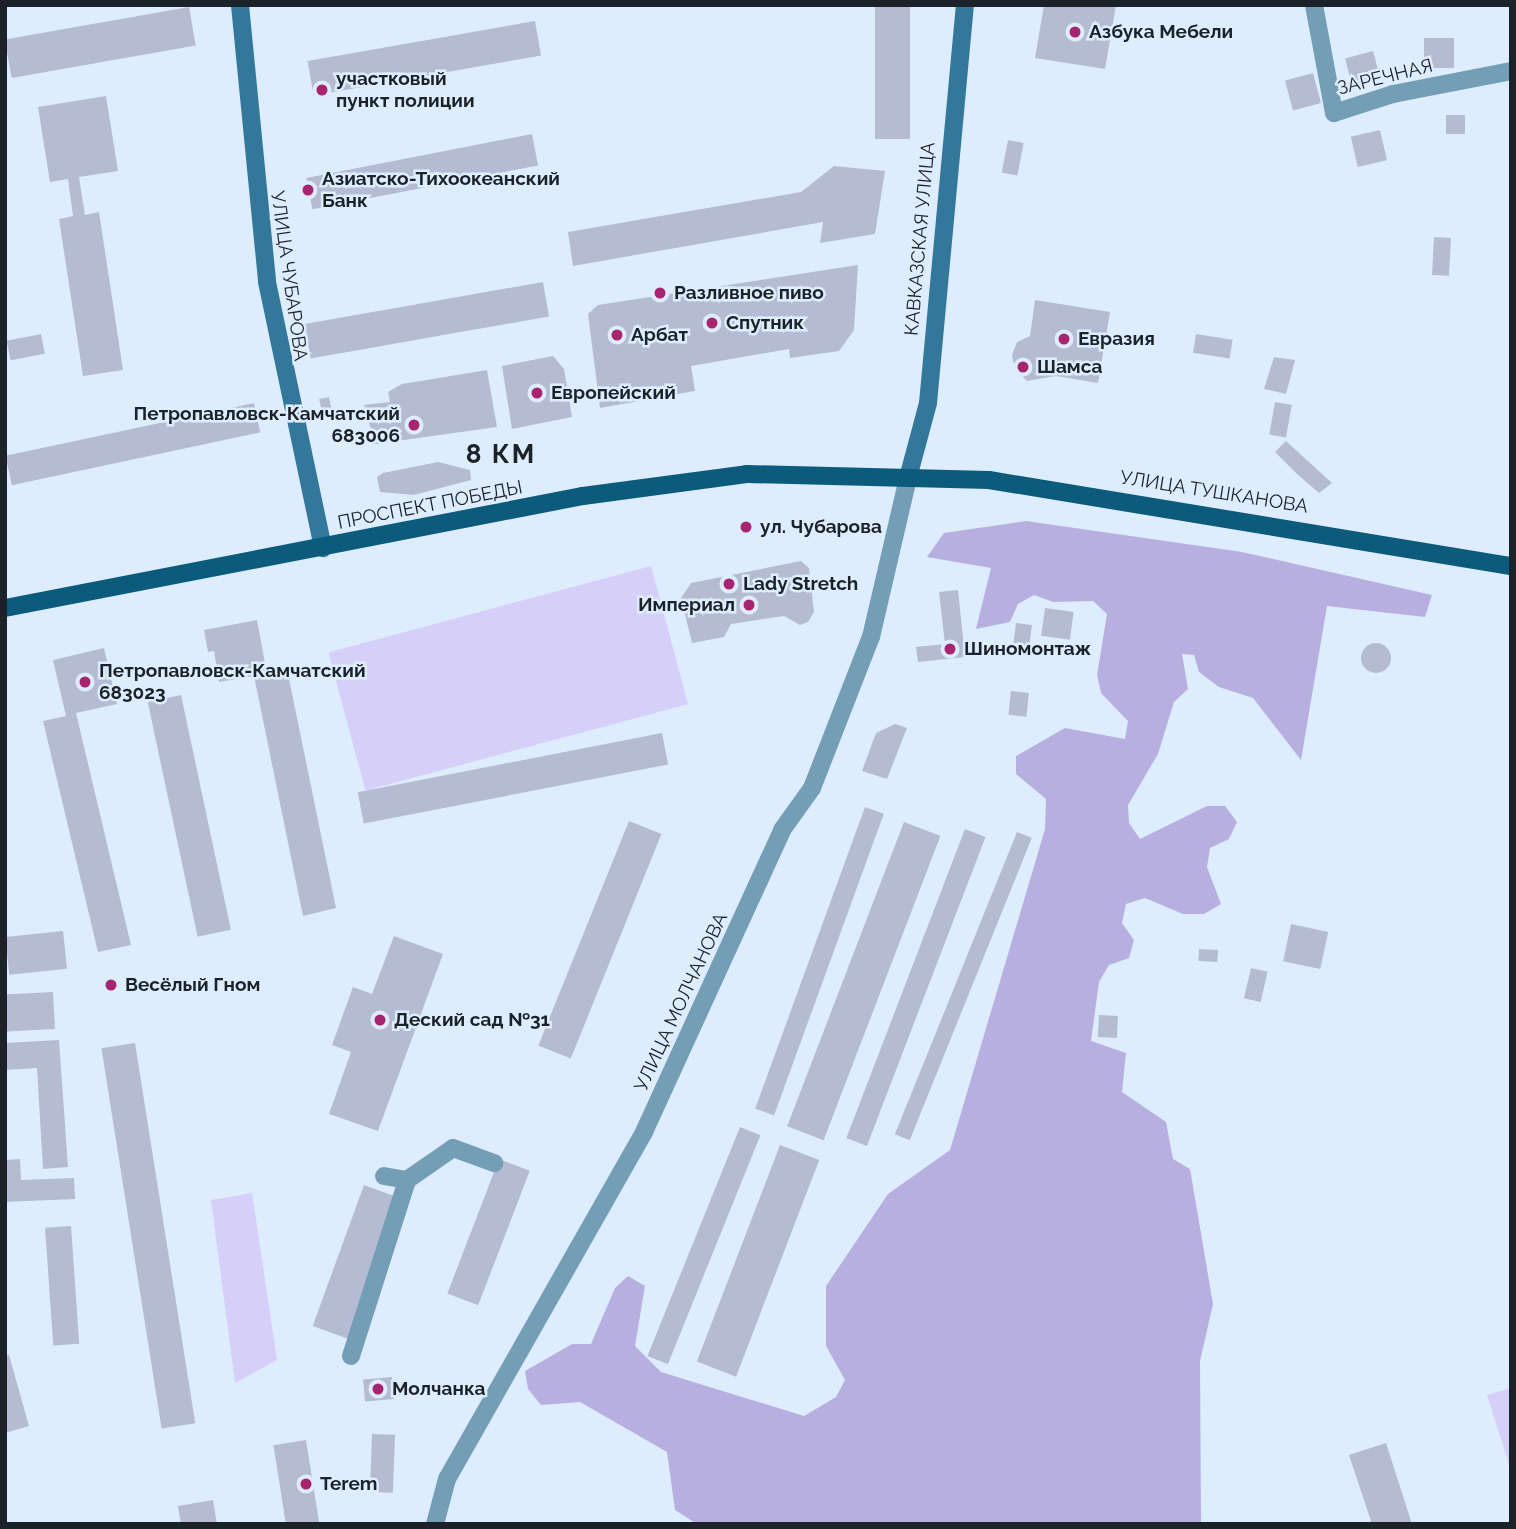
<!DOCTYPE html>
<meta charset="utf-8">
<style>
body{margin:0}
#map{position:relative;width:1516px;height:1529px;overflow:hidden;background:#deedfe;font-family:Raleway,sans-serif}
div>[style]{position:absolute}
.green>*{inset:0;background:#d5cffa;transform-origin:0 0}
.forest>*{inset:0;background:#b6afdf}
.building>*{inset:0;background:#b4bbd3;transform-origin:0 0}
.round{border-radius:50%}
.street>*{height:18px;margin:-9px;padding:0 9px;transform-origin:9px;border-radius:9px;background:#749eb6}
.secondary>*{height:18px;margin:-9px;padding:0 9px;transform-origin:9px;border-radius:9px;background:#33789a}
.primary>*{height:18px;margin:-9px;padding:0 9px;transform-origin:9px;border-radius:9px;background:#0d5b7c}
.dots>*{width:19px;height:19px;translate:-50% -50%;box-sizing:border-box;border:4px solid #deedfe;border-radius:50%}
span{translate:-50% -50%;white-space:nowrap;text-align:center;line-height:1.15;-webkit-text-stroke:5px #deedfe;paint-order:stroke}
.poi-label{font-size:19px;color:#1c222a;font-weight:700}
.left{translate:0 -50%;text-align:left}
.right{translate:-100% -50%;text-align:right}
.street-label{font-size:19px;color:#1c222a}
.district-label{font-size:26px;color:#1c222a;font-weight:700;letter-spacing:2px}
.frame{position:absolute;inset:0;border:7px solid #1c222a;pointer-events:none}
</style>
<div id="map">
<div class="green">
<i style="left:651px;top:566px;width:143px;height:334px;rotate:75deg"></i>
<i style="clip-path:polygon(252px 1193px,277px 1360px,235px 1383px,211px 1200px)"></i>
<i style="clip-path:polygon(1511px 1388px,1511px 1471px,1487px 1395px)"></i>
</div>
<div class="forest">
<i style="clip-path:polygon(1026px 521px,1242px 552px,1432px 595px,1425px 617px,1327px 606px,1301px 760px,1253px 698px,1219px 687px,1199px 672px,1194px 655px,1182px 654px,1188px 689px,1174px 702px,1158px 754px,1128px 805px,1129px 823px,1140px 839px,1207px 806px,1225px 806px,1237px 822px,1229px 839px,1210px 848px,1207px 867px,1221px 904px,1204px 914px,1183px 914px,1145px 898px,1126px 904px,1122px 923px,1134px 940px,1129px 958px,1109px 965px,1099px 982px,1091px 1041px,1126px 1053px,1122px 1092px,1166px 1122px,1173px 1159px,1190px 1169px,1213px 1304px,1200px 1361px,1201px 1524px,697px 1524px,675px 1510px,667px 1452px,580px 1402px,541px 1405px,528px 1389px,525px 1371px,572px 1344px,591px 1344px,615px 1288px,628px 1276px,645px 1286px,635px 1346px,661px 1372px,804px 1416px,836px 1397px,845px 1380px,826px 1346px,826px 1286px,888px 1194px,950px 1150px,1045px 829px,1046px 799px,1016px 774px,1016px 756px,1065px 728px,1125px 739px,1128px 721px,1101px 693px,1097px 675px,1107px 614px,1093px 601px,1053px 602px,1034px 595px,1018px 604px,1010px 622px,976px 629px,991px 568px,927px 557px,944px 533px)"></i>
</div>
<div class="building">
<i style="left:875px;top:5px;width:35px;height:134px"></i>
<i style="clip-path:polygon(1044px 5px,1116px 5px,1105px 69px,1035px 58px)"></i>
<i style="left:189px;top:7px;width:39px;height:187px;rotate:80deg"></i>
<i style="left:535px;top:21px;width:35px;height:231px;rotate:80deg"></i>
<i style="left:1454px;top:38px;width:30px;height:30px;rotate:90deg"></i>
<i style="left:1373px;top:51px;width:30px;height:29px;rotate:75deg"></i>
<i style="left:1313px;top:73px;width:31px;height:29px;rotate:75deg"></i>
<i style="clip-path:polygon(106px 96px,118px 171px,79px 177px,85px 215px,99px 212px,123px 370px,83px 376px,59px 219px,73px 216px,68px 179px,50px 182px,38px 107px)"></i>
<i style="left:1446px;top:115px;width:19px;height:19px"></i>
<i style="left:1380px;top:130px;width:31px;height:30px;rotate:77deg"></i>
<i style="left:532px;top:134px;width:32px;height:230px;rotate:79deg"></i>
<i style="left:1008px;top:140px;width:16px;height:33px;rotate:11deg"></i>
<i style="clip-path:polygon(834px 166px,885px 171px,875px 234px,820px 243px,823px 222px,573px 266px,568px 232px,801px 192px)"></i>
<i style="left:1434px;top:237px;width:17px;height:38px;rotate:3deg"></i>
<i style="clip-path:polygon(858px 265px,854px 330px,839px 351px,790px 358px,789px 349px,691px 366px,695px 391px,600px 408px,588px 314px,598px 305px)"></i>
<i style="left:543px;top:282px;width:35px;height:242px;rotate:80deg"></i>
<i style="clip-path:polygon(1035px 300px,1110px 312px,1098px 383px,1056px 376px,1027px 381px,1015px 369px,1012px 355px,1017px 342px,1030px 336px)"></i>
<i style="left:41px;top:334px;width:20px;height:35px;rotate:79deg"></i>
<i style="left:1196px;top:334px;width:37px;height:19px;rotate:9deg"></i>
<i style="clip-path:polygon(553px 356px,564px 369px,572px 417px,512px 429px,502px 366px)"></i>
<i style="clip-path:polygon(1274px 357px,1295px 360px,1286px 394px,1264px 389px)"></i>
<i style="clip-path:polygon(487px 370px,497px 427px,375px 444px,364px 405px,390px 402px,388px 392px,402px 384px)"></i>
<i style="left:329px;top:397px;width:19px;height:10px;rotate:78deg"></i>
<i style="left:1275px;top:402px;width:17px;height:33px;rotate:10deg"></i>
<i style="left:254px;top:403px;width:30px;height:254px;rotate:78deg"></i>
<i style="clip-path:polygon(1286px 441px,1310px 463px,1332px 483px,1319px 493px,1297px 474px,1275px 452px)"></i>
<i style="clip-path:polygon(438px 462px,470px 470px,471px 480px,414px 495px,380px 492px,377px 477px,383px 473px)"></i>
<i style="clip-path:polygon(801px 561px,809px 568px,814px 612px,808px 622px,800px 625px,784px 616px,731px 624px,724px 637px,692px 643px,681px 598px,691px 583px)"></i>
<i style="clip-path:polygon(958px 590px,965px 657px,918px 662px,916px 647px,945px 644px,939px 592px)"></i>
<i style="left:1045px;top:608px;width:29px;height:28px;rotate:8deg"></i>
<i style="clip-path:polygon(257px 620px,267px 674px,287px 669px,336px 908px,303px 916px,254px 676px,219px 682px,214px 651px,208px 652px,204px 630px)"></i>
<i style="left:1016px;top:623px;width:16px;height:28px;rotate:7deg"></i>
<i class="round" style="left:1361px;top:643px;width:30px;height:30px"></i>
<i style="clip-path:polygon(104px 648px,117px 704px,76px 713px,131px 945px,98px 952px,43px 721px,66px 716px,53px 660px)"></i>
<i style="left:1011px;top:691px;width:18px;height:24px;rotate:6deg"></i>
<i style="left:181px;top:695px;width:240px;height:34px;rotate:78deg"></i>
<i style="clip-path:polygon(895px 724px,907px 728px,887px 779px,862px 771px,876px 733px)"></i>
<i style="left:662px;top:733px;width:32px;height:310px;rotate:79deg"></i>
<i style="left:865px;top:807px;width:20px;height:321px;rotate:20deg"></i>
<i style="left:629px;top:821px;width:35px;height:242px;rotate:22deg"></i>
<i style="left:904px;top:822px;width:39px;height:326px;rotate:21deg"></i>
<i style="left:965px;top:829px;width:22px;height:331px;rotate:21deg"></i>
<i style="left:1017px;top:832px;width:16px;height:326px;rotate:22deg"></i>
<i style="left:1291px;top:924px;width:38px;height:38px;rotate:12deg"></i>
<i style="left:63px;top:931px;width:38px;height:58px;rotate:84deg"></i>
<i style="clip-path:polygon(394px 936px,443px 954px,378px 1131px,329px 1114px,351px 1052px,332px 1045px,353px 987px,372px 994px)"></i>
<i style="left:1199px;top:949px;width:19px;height:12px;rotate:3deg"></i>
<i style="left:1251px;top:968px;width:17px;height:31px;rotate:13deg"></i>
<i style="left:115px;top:977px;width:15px;height:11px;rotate:79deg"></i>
<i style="left:53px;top:992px;width:37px;height:48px;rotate:87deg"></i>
<i style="left:1099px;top:1015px;width:19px;height:22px;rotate:3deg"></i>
<i style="clip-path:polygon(59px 1040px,68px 1167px,43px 1169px,37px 1068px,5px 1070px,5px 1043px)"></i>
<i style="left:135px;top:1043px;width:385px;height:34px;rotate:81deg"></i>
<i style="left:740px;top:1127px;width:22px;height:247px;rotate:22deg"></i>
<i style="left:780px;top:1145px;width:42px;height:232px;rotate:21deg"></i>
<i style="clip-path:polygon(20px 1159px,21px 1180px,74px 1178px,75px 1199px,5px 1202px,5px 1160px)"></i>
<i style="left:499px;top:1159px;width:33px;height:144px;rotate:21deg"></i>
<i style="left:364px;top:1185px;width:38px;height:150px;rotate:20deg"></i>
<i style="left:71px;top:1226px;width:118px;height:26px;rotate:86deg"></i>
<i style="clip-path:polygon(9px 1355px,29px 1426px,5px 1433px,5px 1356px)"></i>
<i style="left:392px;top:1377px;width:22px;height:29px;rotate:85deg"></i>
<i style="left:372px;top:1434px;width:23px;height:58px;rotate:2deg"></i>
<i style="left:306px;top:1440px;width:85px;height:33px;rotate:81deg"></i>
<i style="clip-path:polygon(1386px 1443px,1412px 1524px,1372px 1524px,1349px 1455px)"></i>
<i style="clip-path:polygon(213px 1500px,217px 1524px,181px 1524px,178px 1506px)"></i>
</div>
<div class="street">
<i style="left:1314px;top:5px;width:110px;rotate:79.5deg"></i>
<i style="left:1334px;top:113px;width:62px;rotate:-17.9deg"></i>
<i style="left:1393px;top:94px;width:120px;rotate:-11deg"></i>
<i style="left:384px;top:1176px;width:23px;rotate:10deg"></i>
<i style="left:407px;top:1180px;width:56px;rotate:-34.8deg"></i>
<i style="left:453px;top:1148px;width:44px;rotate:20.1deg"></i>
<i style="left:351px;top:1356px;width:185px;rotate:-72.3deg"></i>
<i style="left:435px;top:1524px;width:47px;rotate:-75.1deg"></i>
<i style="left:447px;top:1479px;width:399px;rotate:-60.4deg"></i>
<i style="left:644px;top:1132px;width:332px;rotate:-65.4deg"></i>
<i style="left:782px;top:830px;width:52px;rotate:-54.5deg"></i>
<i style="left:812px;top:788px;width:162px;rotate:-68.7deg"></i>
<i style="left:871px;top:637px;width:167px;rotate:-76.9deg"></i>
</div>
<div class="secondary">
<i style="left:240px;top:5px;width:278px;rotate:84.4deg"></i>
<i style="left:267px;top:282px;width:272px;rotate:78.1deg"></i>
<i style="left:909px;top:474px;width:73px;rotate:-75deg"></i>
<i style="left:928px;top:403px;width:400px;rotate:-84.7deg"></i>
</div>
<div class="primary">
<i style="left:5px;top:608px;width:589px;rotate:-10.97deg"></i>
<i style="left:583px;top:496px;width:165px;rotate:-7.6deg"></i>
<i style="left:747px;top:474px;width:242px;rotate:1.4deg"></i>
<i style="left:989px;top:480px;width:529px;rotate:9.36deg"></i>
</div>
<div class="dots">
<i style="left:1075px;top:32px;background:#a72471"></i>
<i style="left:322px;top:90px;background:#a72471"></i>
<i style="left:308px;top:190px;background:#a72471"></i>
<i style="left:660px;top:293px;background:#a72471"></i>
<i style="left:712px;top:323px;background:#a72471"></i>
<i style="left:617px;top:335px;background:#a72471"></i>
<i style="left:1064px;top:339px;background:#a72471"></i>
<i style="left:1023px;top:367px;background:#a72471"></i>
<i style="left:537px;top:393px;background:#a72471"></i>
<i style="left:414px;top:425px;background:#a72471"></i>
<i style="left:746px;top:527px;background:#a72471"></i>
<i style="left:729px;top:584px;background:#a72471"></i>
<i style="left:749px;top:605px;background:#a72471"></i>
<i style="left:950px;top:649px;background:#a72471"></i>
<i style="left:85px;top:682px;background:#a72471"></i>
<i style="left:111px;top:985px;background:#a72471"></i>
<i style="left:380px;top:1020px;background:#a72471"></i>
<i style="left:378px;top:1389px;background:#a72471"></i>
<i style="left:306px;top:1484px;background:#a72471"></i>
</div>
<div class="poi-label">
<span class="left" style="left:1089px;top:32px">Азбука Мебели</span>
<span class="left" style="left:336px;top:90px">участковый<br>пункт полиции</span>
<span class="left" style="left:322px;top:190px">Азиатско-Тихоокеанский<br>Банк</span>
<span class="left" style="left:674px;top:293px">Разливное пиво</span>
<span class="left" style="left:726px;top:323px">Спутник</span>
<span class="left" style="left:631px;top:335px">Арбат</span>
<span class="left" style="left:1078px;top:339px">Евразия</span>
<span class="left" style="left:1037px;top:367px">Шамса</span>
<span class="left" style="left:551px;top:393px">Европейский</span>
<span class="right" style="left:400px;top:425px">Петропавловск-Камчатский<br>683006</span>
<span class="left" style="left:760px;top:527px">ул. Чубарова</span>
<span class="left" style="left:743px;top:584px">Lady Stretch</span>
<span class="right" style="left:735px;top:605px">Империал</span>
<span class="left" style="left:964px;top:649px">Шиномонтаж</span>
<span class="left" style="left:99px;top:682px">Петропавловск-Камчатский<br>683023</span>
<span class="left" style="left:125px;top:985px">Весёлый Гном</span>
<span class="left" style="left:394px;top:1020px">Деский сад №31</span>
<span class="left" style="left:392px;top:1389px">Молчанка</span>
<span class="left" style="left:320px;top:1484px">Terem</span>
</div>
<div class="street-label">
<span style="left:1385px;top:77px;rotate:-14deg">ЗАРЕЧНАЯ</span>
<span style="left:920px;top:239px;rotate:-85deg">КАВКАЗСКАЯ УЛИЦА</span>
<span style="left:289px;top:276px;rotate:82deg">УЛИЦА ЧУБАРОВА</span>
<span style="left:1214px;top:492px;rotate:9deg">УЛИЦА ТУШКАНОВА</span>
<span style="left:430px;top:505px;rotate:-11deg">ПРОСПЕКТ ПОБЕДЫ</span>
<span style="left:681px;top:1002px;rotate:-65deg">УЛИЦА МОЛЧАНОВА</span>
</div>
<div class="district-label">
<span style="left:501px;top:455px">8 КМ</span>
</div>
<div class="frame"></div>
</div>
